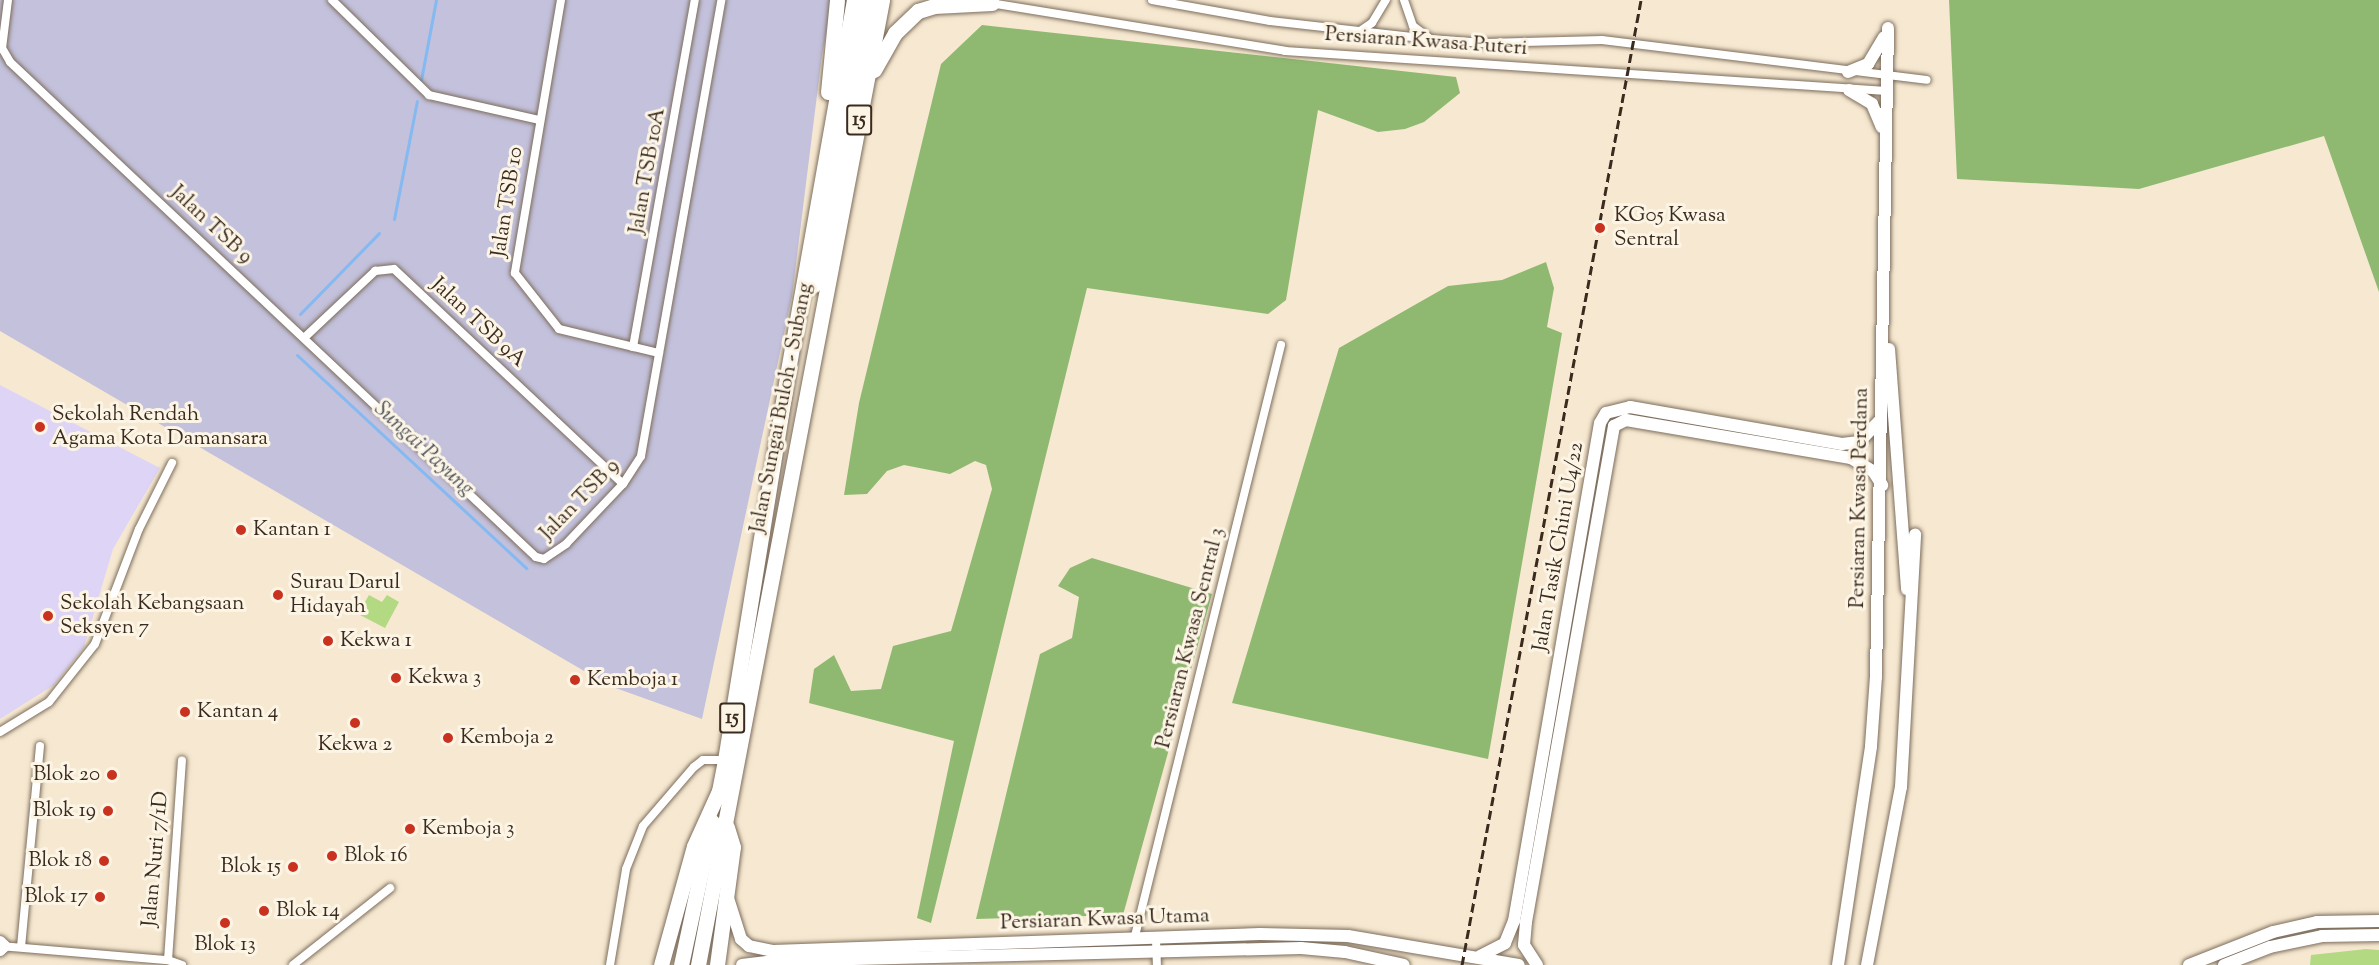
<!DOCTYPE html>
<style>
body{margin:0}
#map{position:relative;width:2379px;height:965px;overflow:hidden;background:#f7e9d1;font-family:"Sorts Mill Goudy",serif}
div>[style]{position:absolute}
.built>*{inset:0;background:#ded5f6}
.industrial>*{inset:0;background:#c3c1dc}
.green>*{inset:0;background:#b4d983}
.forest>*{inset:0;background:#8fb971}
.stream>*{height:3px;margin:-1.5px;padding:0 1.5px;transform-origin:1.5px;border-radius:1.5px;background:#84b9f2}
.roads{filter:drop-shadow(0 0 2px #7d6d5d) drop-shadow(0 0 2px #7d6d5d)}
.street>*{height:8px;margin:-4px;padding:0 4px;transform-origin:4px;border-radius:4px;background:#fff}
.secondary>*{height:12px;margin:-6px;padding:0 6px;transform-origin:6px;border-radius:6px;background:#fff}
.highway>*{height:15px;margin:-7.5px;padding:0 7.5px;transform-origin:7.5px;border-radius:7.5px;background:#fff}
.rail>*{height:3px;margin-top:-1.5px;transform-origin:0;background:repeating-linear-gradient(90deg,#3b2a1e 0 9px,transparent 0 13.5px)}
.dots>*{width:16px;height:16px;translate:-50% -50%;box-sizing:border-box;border:3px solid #fcf5e5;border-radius:50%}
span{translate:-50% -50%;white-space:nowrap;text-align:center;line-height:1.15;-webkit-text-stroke:6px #fcf5e5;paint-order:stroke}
.shield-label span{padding:2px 4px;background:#fcf5e5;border:2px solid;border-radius:4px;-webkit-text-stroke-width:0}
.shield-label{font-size:20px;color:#3b2a1e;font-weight:700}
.street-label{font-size:21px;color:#3b2a1e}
.poi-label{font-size:21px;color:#3b2a1e}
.left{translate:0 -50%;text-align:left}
.right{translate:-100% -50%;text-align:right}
.water-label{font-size:22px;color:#51555e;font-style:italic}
</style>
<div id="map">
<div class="built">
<i style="clip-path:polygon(0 385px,160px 468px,113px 549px,84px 647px,54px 685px,0 719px)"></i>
</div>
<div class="industrial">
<i style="clip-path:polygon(0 0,833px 0,822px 55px,792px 296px,702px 719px,610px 686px,0 331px)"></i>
</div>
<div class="green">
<i style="clip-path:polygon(369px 595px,382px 602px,387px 595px,399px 602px,385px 628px,358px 614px)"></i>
<i style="clip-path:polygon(2366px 949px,2379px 950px,2379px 965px,2310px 965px,2311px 955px)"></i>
</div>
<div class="forest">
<i style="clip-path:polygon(1949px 0,2379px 0,2379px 292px,2324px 136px,2139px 189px,1957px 179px)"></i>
<i style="clip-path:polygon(982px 25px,1456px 77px,1460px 93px,1424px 122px,1405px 129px,1378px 132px,1318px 110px,1286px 300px,1268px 314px,1087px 288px,931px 923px,917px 918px,954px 741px,809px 703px,814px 669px,834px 655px,851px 691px,881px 689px,893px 646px,951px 631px,992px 489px,986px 465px,975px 461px,950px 474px,904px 465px,887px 471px,867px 494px,844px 495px,859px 403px,941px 64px)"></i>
<i style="clip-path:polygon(1546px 262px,1554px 288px,1547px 327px,1562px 333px,1488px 759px,1232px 703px,1339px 348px,1448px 286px,1502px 280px)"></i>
<i style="clip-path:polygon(1092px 558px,1212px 594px,1123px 915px,976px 919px,1040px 654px,1072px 638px,1079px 597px,1058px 586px,1070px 568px)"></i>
</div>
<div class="stream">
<i style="left:421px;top:80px;width:81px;rotate:-79.4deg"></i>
<i style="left:394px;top:219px;width:120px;rotate:-79deg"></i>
<i style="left:300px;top:314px;width:113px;rotate:-45.7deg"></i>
<i style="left:297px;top:355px;width:313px;rotate:42.9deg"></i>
</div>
<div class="roads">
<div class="street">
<i style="left:8px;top:0;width:48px;rotate:97.1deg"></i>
<i style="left:2px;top:48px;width:16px;rotate:60deg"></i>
<i style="left:10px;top:62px;width:722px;rotate:43.26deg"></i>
<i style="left:536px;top:557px;width:8px;rotate:14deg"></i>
<i style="left:544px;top:559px;width:27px;rotate:-34deg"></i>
<i style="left:566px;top:544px;width:83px;rotate:-46.5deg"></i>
<i style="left:623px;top:484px;width:33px;rotate:-57deg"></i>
<i style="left:641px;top:456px;width:463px;rotate:-80deg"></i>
<i style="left:332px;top:0;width:136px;rotate:44.4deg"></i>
<i style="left:429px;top:95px;width:113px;rotate:12.8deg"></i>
<i style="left:561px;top:0;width:277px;rotate:99.6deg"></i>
<i style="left:515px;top:273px;width:71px;rotate:51.8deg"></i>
<i style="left:559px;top:329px;width:103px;rotate:13.5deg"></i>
<i style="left:1152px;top:0;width:120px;rotate:10.1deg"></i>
<i style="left:1270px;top:21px;width:161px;rotate:6.4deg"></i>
<i style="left:1430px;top:39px;width:54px;rotate:4.2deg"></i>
<i style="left:1484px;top:43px;width:118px;rotate:-1.5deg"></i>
<i style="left:1602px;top:40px;width:327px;rotate:7deg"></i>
<i style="left:1404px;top:0;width:28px;rotate:71deg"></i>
<i style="left:1413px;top:26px;width:20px;rotate:37deg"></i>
<i style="left:990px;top:3px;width:299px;rotate:9.2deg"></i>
<i style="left:1285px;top:51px;width:603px;rotate:3.8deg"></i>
<i style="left:1360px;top:31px;width:14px;rotate:-34deg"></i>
<i style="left:1372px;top:23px;width:27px;rotate:-59deg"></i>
<i style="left:304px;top:338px;width:98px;rotate:-43.3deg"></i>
<i style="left:375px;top:271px;width:19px;rotate:-6deg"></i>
<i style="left:394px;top:269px;width:314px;rotate:43.2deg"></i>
<i style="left:633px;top:347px;width:352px;rotate:-79.9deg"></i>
<i style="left:0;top:732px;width:57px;rotate:-31.5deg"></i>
<i style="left:49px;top:702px;width:74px;rotate:-51.6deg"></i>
<i style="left:95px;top:644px;width:123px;rotate:-69.1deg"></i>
<i style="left:139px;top:529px;width:74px;rotate:-63.4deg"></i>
<i style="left:1156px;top:939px;width:26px;rotate:88deg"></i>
<i style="left:1134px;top:940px;width:613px;rotate:-76.12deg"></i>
<i style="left:0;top:946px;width:169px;rotate:4.8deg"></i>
<i style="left:168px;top:960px;width:15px;rotate:20deg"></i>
<i style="left:21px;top:947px;width:202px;rotate:-84.6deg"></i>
<i style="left:168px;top:960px;width:200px;rotate:-86deg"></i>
<i style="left:293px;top:965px;width:124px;rotate:-38.4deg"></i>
<i style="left:610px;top:965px;width:97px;rotate:-80.5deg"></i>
<i style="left:626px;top:869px;width:46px;rotate:-68.4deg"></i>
<i style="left:643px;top:826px;width:78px;rotate:-49.2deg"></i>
<i style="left:694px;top:767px;width:11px;rotate:-38deg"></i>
<i style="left:703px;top:760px;width:22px"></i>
</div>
<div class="secondary">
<i style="left:1848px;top:72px;width:22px;rotate:-22deg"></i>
<i style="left:1868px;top:64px;width:31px;rotate:-59deg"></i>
<i style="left:1849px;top:90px;width:27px;rotate:31deg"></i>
<i style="left:1872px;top:104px;width:25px;rotate:67deg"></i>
<i style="left:1889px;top:349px;width:241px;rotate:85.7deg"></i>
<i style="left:728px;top:898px;width:43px;rotate:72.4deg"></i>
<i style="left:741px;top:939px;width:11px;rotate:41deg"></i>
<i style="left:749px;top:946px;width:25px;rotate:12deg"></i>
<i style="left:773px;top:951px;width:487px;rotate:-2deg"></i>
<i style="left:1260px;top:934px;width:88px;rotate:1.3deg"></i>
<i style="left:1348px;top:936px;width:173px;rotate:9.6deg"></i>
<i style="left:0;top:942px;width:6px;rotate:45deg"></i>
<i style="left:4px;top:946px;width:6px;rotate:135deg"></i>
<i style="left:1480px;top:956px;width:28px;rotate:-27deg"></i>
<i style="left:1505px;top:943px;width:24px;rotate:-68deg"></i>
<i style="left:1514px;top:921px;width:505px;rotate:-80.2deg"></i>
<i style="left:1600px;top:423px;width:12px;rotate:-59deg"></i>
<i style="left:1606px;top:413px;width:25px;rotate:-14deg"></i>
<i style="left:1630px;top:407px;width:215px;rotate:9.9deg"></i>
<i style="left:1842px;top:444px;width:17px;rotate:-7deg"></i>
<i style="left:1859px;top:442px;width:30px;rotate:-46deg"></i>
<i style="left:742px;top:965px;width:31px;rotate:-7deg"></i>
<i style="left:773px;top:961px;width:528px;rotate:-1.41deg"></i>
<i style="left:1301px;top:948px;width:44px;rotate:5.2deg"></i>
<i style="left:1345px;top:952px;width:60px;rotate:12.4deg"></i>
<i style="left:1537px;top:965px;width:24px;rotate:-123deg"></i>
<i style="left:1524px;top:945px;width:23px;rotate:-85deg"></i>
<i style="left:1526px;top:922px;width:504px;rotate:-79.94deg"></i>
<i style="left:1614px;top:426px;width:13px;rotate:-27deg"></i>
<i style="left:1626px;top:420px;width:228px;rotate:9.6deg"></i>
<i style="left:1851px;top:458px;width:26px;rotate:31deg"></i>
<i style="left:1873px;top:471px;width:17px;rotate:57deg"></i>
<i style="left:1838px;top:965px;width:221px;rotate:-81.4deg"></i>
<i style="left:1871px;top:746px;width:69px;rotate:-85.9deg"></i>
<i style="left:1876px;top:677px;width:649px;rotate:-88.94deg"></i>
<i style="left:1867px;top:965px;width:181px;rotate:-79.2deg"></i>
<i style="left:1901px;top:787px;width:253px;rotate:-86.8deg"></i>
<i style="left:2189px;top:965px;width:90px;rotate:-21.4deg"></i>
<i style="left:2273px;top:932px;width:45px;rotate:-12.8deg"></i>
<i style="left:2317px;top:922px;width:62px;rotate:-0.9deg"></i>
<i style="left:2224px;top:965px;width:49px;rotate:-21.4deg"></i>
<i style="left:2270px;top:947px;width:53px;rotate:-11.9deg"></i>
<i style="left:2322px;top:936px;width:57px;rotate:-1deg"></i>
</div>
<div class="highway">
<i style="left:874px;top:70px;width:43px;rotate:-60.4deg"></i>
<i style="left:895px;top:33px;width:32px;rotate:-44deg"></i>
<i style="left:918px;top:11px;width:17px;rotate:-17deg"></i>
<i style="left:934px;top:6px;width:58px;rotate:-3deg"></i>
<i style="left:828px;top:92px;width:92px;rotate:-84.4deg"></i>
<i style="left:814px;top:285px;width:290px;rotate:-79.3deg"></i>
<i style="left:661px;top:965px;width:123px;rotate:-74.5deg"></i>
<i style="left:694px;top:846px;width:60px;rotate:-65.6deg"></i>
<i style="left:719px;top:791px;width:32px;rotate:-79deg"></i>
<i style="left:725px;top:760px;width:389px;rotate:-80.8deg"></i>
<i style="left:787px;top:376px;width:382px;rotate:-79.9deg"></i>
<i style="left:681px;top:965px;width:147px;rotate:-77.9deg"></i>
<i style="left:698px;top:965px;width:982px;rotate:-79.2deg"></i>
<i style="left:717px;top:965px;width:119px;rotate:-82.3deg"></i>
<i style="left:733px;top:847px;width:21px;rotate:-107deg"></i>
</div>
</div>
<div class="rail">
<i style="left:1462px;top:965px;width:981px;rotate:-79.49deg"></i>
</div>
<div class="dots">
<i style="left:1600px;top:228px;background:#c8321e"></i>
<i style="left:40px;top:427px;background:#c8321e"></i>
<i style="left:241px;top:530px;background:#c8321e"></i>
<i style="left:278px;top:595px;background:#c8321e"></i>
<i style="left:48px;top:616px;background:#c8321e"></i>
<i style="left:328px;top:641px;background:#c8321e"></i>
<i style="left:396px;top:678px;background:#c8321e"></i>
<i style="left:575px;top:680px;background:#c8321e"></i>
<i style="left:185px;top:712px;background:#c8321e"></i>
<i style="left:355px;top:723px;background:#c8321e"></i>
<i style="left:448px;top:738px;background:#c8321e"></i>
<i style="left:112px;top:775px;background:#c8321e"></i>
<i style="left:108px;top:811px;background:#c8321e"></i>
<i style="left:410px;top:829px;background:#c8321e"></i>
<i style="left:332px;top:856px;background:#c8321e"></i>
<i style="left:104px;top:861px;background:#c8321e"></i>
<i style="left:293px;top:867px;background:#c8321e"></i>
<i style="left:100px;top:897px;background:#c8321e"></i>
<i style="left:264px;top:911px;background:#c8321e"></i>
<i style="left:225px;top:923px;background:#c8321e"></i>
</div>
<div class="shield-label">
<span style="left:859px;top:120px">15</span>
<span style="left:732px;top:718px">15</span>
</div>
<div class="street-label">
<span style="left:1426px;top:42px;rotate:4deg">Persiaran Kwasa Puteri</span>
<span style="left:648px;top:171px;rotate:-80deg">Jalan TSB 10A</span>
<span style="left:508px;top:202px;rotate:-81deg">Jalan TSB 10</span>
<span style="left:211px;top:225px;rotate:43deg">Jalan TSB 9</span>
<span style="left:478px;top:323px;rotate:43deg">Jalan TSB 9A</span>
<span style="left:782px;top:408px;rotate:-79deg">Jalan Sungai Buloh - Subang</span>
<span style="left:1860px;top:498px;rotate:-89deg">Persiaran Kwasa Perdana</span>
<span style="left:580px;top:500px;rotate:-46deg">Jalan TSB 9</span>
<span style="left:1559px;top:547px;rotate:-80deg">Jalan Tasik Chini U4/22</span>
<span style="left:1191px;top:638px;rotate:-76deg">Persiaran Kwasa Sentral 3</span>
<span style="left:156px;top:859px;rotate:-85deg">Jalan Nuri 7/1D</span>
<span style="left:1105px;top:920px;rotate:-2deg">Persiaran Kwasa Utama</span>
</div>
<div class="poi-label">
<span class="left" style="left:1614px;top:228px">KG05 Kwasa<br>Sentral</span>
<span class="left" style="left:52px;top:427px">Sekolah Rendah<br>Agama Kota Damansara</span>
<span class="left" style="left:253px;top:530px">Kantan 1</span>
<span class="left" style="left:290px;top:595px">Surau Darul<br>Hidayah</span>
<span class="left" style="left:60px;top:616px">Sekolah Kebangsaan<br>Seksyen 7</span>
<span class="left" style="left:340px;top:641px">Kekwa 1</span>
<span class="left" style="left:408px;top:678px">Kekwa 3</span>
<span class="left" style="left:587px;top:680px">Kemboja 1</span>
<span class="left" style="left:197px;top:712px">Kantan 4</span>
<span class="left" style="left:460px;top:738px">Kemboja 2</span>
<span style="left:355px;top:745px">Kekwa 2</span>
<span class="right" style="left:100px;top:775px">Blok 20</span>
<span class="right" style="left:96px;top:811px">Blok 19</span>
<span class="left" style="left:422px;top:829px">Kemboja 3</span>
<span class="left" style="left:344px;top:856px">Blok 16</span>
<span class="right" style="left:92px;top:861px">Blok 18</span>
<span class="right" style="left:281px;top:867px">Blok 15</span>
<span class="right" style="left:88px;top:897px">Blok 17</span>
<span class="left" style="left:276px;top:911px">Blok 14</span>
<span style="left:225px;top:945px">Blok 13</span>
</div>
<div class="water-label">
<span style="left:423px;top:450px;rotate:43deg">Sungai Payung</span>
</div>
</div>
